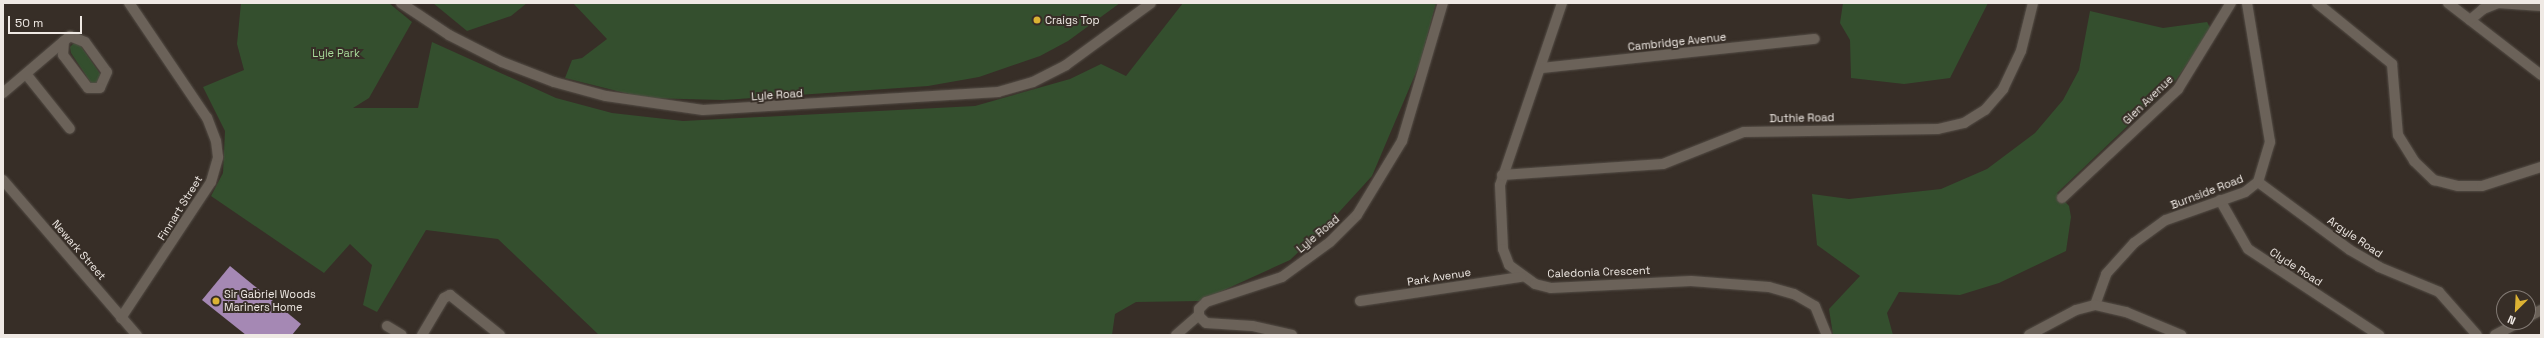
<!DOCTYPE html>
<style>
body{margin:0}
#map{position:relative;width:2544px;height:338px;overflow:hidden;background:#372e27;font-family:"Space Grotesk",sans-serif}
div>[style]{position:absolute}
.green>*{inset:0;background:#344f2e}
.building>*{inset:0;background:#a588b4}
.roads{filter:drop-shadow(0 0 1px #544d46) drop-shadow(0 0 1px #544d46)}
.minor>*{height:10px;margin:-5px;padding:0 5px;transform-origin:5px;border-radius:5px;background:#6b6259}
.dots>*{width:11px;height:11px;translate:-50% -50%;box-sizing:border-box;border:2px solid #372e27;border-radius:50%}
span{translate:-50% -50%;white-space:nowrap;text-align:center;line-height:1.15;-webkit-text-stroke:4px #372e27;paint-order:stroke}
.poi-label{font-size:11px;color:#efe9e4}
.left{translate:0 -50%;text-align:left}
.street-label{font-size:11px;color:#efe9e4}
.park-label{font-size:11px;color:#a7da9a}
.frame{position:absolute;inset:0;border:4px solid #efe9e4;pointer-events:none}
.north{position:absolute;left:2496px;top:290px;width:40px;height:40px;box-sizing:border-box;background:#372e27;border:1px solid #817973;border-radius:50%;rotate:204deg;font-size:11px;font-weight:700;line-height:16px;text-align:center;color:#efe9e4}
.north::after{content:'';display:block;margin:auto;width:14px;height:18px;background:#dcb233;clip-path:polygon(50% 0,100% 100%,50% 72%,0 100%)}
.scale{position:absolute;left:8px;top:16px;width:74px;height:18px;box-sizing:border-box;border:2px solid #efe9e4;border-top:0;padding-left:5px;font-size:12px;line-height:14px;white-space:nowrap;color:#efe9e4;-webkit-text-stroke:3px #372e27;paint-order:stroke}
</style>
<div id="map">
<div class="green">
<i style="clip-path:polygon(241px 3px,389px 3px,412px 22px,369px 98px,353px 108px,418px 108px,432px 42px,556px 98px,612px 113px,683px 121px,975px 106px,1070px 79px,1101px 64px,1126px 76px,1183px 3px,1436px 3px,1420px 63px,1372px 176px,1330px 222px,1290px 260px,1200px 301px,1136px 302px,1115px 314px,1112px 335px,599px 335px,498px 239px,426px 230px,377px 312px,363px 305px,372px 265px,350px 244px,324px 273px,211px 196px,223px 173px,225px 131px,203px 87px,244px 70px,237px 44px)"></i>
<i style="clip-path:polygon(433px 3px,527px 3px,511px 16px,467px 31px)"></i>
<i style="clip-path:polygon(573px 3px,1120px 3px,1068px 41px,1040px 56px,979px 77px,928px 86px,724px 100px,645px 98px,565px 78px,572px 60px,582px 58px,607px 39px)"></i>
<i style="clip-path:polygon(1843px 3px,1988px 3px,1950px 78px,1904px 84px,1851px 78px,1850px 40px,1840px 23px)"></i>
<i style="clip-path:polygon(2090px 11px,2163px 28px,2207px 22px,2211px 29px,2176px 80px,2057px 193px,2069px 206px,2071px 217px,2066px 251px,1999px 283px,1960px 295px,1899px 292px,1887px 313px,1893px 335px,1833px 335px,1829px 309px,1860px 276px,1817px 245px,1812px 194px,1849px 199px,1941px 189px,1987px 169px,2035px 133px,2063px 100px,2079px 70px)"></i>
<i style="clip-path:polygon(74px 43px,80px 45px,101px 75px,98px 83px,91px 83px,71px 53px,70px 47px)"></i>
</div>
<div class="building">
<i style="clip-path:polygon(230px 266px,301px 324px,292px 335px,246px 335px,202px 300px)"></i>
</div>
<div class="roads">
<div class="minor">
<i style="left:401px;top:3px;width:58px;rotate:33.7deg"></i>
<i style="left:449px;top:35px;width:59px;rotate:27deg"></i>
<i style="left:502px;top:62px;width:56px;rotate:21deg"></i>
<i style="left:554px;top:82px;width:54px;rotate:15.1deg"></i>
<i style="left:606px;top:96px;width:98px;rotate:8.2deg"></i>
<i style="left:703px;top:110px;width:296px;rotate:-3.5deg"></i>
<i style="left:998px;top:92px;width:36px;rotate:-16deg"></i>
<i style="left:1033px;top:82px;width:37px;rotate:-27deg"></i>
<i style="left:1066px;top:65px;width:105px;rotate:-36.1deg"></i>
<i style="left:1562px;top:3px;width:192px;rotate:108.8deg"></i>
<i style="left:1500px;top:185px;width:64px;rotate:87.3deg"></i>
<i style="left:1503px;top:249px;width:17px;rotate:69deg"></i>
<i style="left:1509px;top:265px;width:32px;rotate:36deg"></i>
<i style="left:1535px;top:284px;width:16px;rotate:14deg"></i>
<i style="left:1551px;top:288px;width:140px;rotate:-2.9deg"></i>
<i style="left:1691px;top:281px;width:78px;rotate:4.4deg"></i>
<i style="left:1769px;top:287px;width:26px;rotate:16deg"></i>
<i style="left:1794px;top:294px;width:24px;rotate:30deg"></i>
<i style="left:1815px;top:306px;width:31px;rotate:68deg"></i>
<i style="left:2317px;top:3px;width:97px;rotate:39.1deg"></i>
<i style="left:2392px;top:64px;width:71px;rotate:85.2deg"></i>
<i style="left:2398px;top:135px;width:31px;rotate:58deg"></i>
<i style="left:2414px;top:161px;width:28px;rotate:44deg"></i>
<i style="left:2434px;top:180px;width:25px;rotate:14deg"></i>
<i style="left:2458px;top:186px;width:24px"></i>
<i style="left:2482px;top:186px;width:62px;rotate:-17.9deg"></i>
<i style="left:2448px;top:3px;width:118px;rotate:37.7deg"></i>
<i style="left:2470px;top:20px;width:17px;rotate:-40deg"></i>
<i style="left:2483px;top:9px;width:16px;rotate:-22deg"></i>
<i style="left:2498px;top:3px;width:43px;rotate:4deg"></i>
<i style="left:70px;top:36px;width:16px;rotate:22deg"></i>
<i style="left:85px;top:42px;width:37px;rotate:54deg"></i>
<i style="left:107px;top:72px;width:17px;rotate:114deg"></i>
<i style="left:100px;top:88px;width:12px;rotate:180deg"></i>
<i style="left:88px;top:88px;width:41px;rotate:-127.1deg"></i>
<i style="left:63px;top:55px;width:14px;rotate:-86deg"></i>
<i style="left:64px;top:41px;width:8px;rotate:-40deg"></i>
<i style="left:1542px;top:68px;width:274px;rotate:-6.1deg"></i>
<i style="left:26px;top:74px;width:70px;rotate:51.3deg"></i>
<i style="left:3px;top:93px;width:80px;rotate:-40.4deg"></i>
<i style="left:1502px;top:175px;width:161px;rotate:-3.9deg"></i>
<i style="left:1663px;top:164px;width:87px;rotate:-21.6deg"></i>
<i style="left:1744px;top:132px;width:194px;rotate:-0.9deg"></i>
<i style="left:1938px;top:129px;width:27px;rotate:-13deg"></i>
<i style="left:1964px;top:123px;width:25px;rotate:-32deg"></i>
<i style="left:1985px;top:110px;width:28px;rotate:-49deg"></i>
<i style="left:2003px;top:89px;width:42px;rotate:-64.7deg"></i>
<i style="left:2021px;top:51px;width:49px;rotate:-76deg"></i>
<i style="left:3px;top:180px;width:205px;rotate:49.2deg"></i>
<i style="left:2258px;top:182px;width:114px;rotate:36.5deg"></i>
<i style="left:2350px;top:250px;width:34px;rotate:30deg"></i>
<i style="left:2379px;top:267px;width:65px;rotate:22.6deg"></i>
<i style="left:2439px;top:292px;width:57px;rotate:48.5deg"></i>
<i style="left:2062px;top:198px;width:159px;rotate:-43.2deg"></i>
<i style="left:2178px;top:89px;width:101px;rotate:-58.4deg"></i>
<i style="left:2220px;top:200px;width:56px;rotate:60.3deg"></i>
<i style="left:2248px;top:249px;width:157px;rotate:33.3deg"></i>
<i style="left:1360px;top:301px;width:163px;rotate:-8.5deg"></i>
<i style="left:2095px;top:305px;width:33px;rotate:-70deg"></i>
<i style="left:2106px;top:274px;width:42px;rotate:-47.9deg"></i>
<i style="left:2134px;top:243px;width:39px;rotate:-36deg"></i>
<i style="left:2166px;top:220px;width:84px;rotate:-19.5deg"></i>
<i style="left:2245px;top:192px;width:16px;rotate:-38deg"></i>
<i style="left:2258px;top:182px;width:42px;rotate:-73.3deg"></i>
<i style="left:2270px;top:142px;width:141px;rotate:-99.4deg"></i>
<i style="left:2528px;top:317px;width:15px;rotate:-28deg"></i>
<i style="left:121px;top:318px;width:163px;rotate:-56.5deg"></i>
<i style="left:211px;top:182px;width:26px;rotate:-74deg"></i>
<i style="left:218px;top:157px;width:16px;rotate:-97deg"></i>
<i style="left:216px;top:141px;width:25px;rotate:-111deg"></i>
<i style="left:207px;top:118px;width:139px;rotate:-124.1deg"></i>
<i style="left:387px;top:326px;width:17px;rotate:31deg"></i>
<i style="left:422px;top:335px;width:43px;rotate:-59.3deg"></i>
<i style="left:444px;top:298px;width:7px;rotate:-27deg"></i>
<i style="left:450px;top:295px;width:64px;rotate:38.7deg"></i>
<i style="left:1176px;top:335px;width:30px;rotate:-41deg"></i>
<i style="left:1292px;top:335px;width:41px;rotate:-167.3deg"></i>
<i style="left:1252px;top:326px;width:46px;rotate:-176.3deg"></i>
<i style="left:1206px;top:323px;width:10px;rotate:-135deg"></i>
<i style="left:1199px;top:316px;width:7px;rotate:-90deg"></i>
<i style="left:1199px;top:309px;width:10px;rotate:-45deg"></i>
<i style="left:1206px;top:302px;width:80px;rotate:-18.2deg"></i>
<i style="left:1282px;top:277px;width:59px;rotate:-36.1deg"></i>
<i style="left:1330px;top:242px;width:38px;rotate:-45deg"></i>
<i style="left:1357px;top:215px;width:87px;rotate:-58.7deg"></i>
<i style="left:1402px;top:141px;width:144px;rotate:-73.5deg"></i>
<i style="left:2029px;top:335px;width:53px;rotate:-28deg"></i>
<i style="left:2076px;top:310px;width:20px;rotate:-15deg"></i>
<i style="left:2095px;top:305px;width:32px;rotate:13deg"></i>
<i style="left:2126px;top:312px;width:60px;rotate:22.7deg"></i>
<i style="left:2495px;top:335px;width:27px;rotate:-28deg"></i>
</div>
</div>
<div class="dots">
<i style="left:1037px;top:20px;background:#dcb233"></i>
<i style="left:216px;top:301px;background:#dcb233"></i>
</div>
<div class="poi-label">
<span class="left" style="left:1045px;top:20px">Craigs Top</span>
<span class="left" style="left:224px;top:301px">Sir Gabriel Woods<br>Mariners Home</span>
</div>
<div class="street-label">
<span style="left:1677px;top:42px;rotate:-6deg">Cambridge Avenue</span>
<span style="left:777px;top:95px;rotate:-4deg">Lyle Road</span>
<span style="left:2148px;top:100px;rotate:-44deg">Glen Avenue</span>
<span style="left:1802px;top:118px;rotate:-1deg">Duthie Road</span>
<span style="left:2207px;top:192px;rotate:-21deg">Burnside Road</span>
<span style="left:180px;top:208px;rotate:-58deg">Finnart Street</span>
<span style="left:1318px;top:234px;rotate:-40deg">Lyle Road</span>
<span style="left:2355px;top:237px;rotate:34deg">Argyle Road</span>
<span style="left:79px;top:250px;rotate:49deg">Newark Street</span>
<span style="left:2296px;top:267px;rotate:33deg">Clyde Road</span>
<span style="left:1599px;top:272px;rotate:-2deg">Caledonia Crescent</span>
<span style="left:1439px;top:277px;rotate:-9deg">Park Avenue</span>
</div>
<div class="park-label">
<span style="left:336px;top:53px">Lyle Park</span>
</div>
<div class="frame"></div>
<div class="north">N</div>
<div class="scale">50 m</div>
</div>
